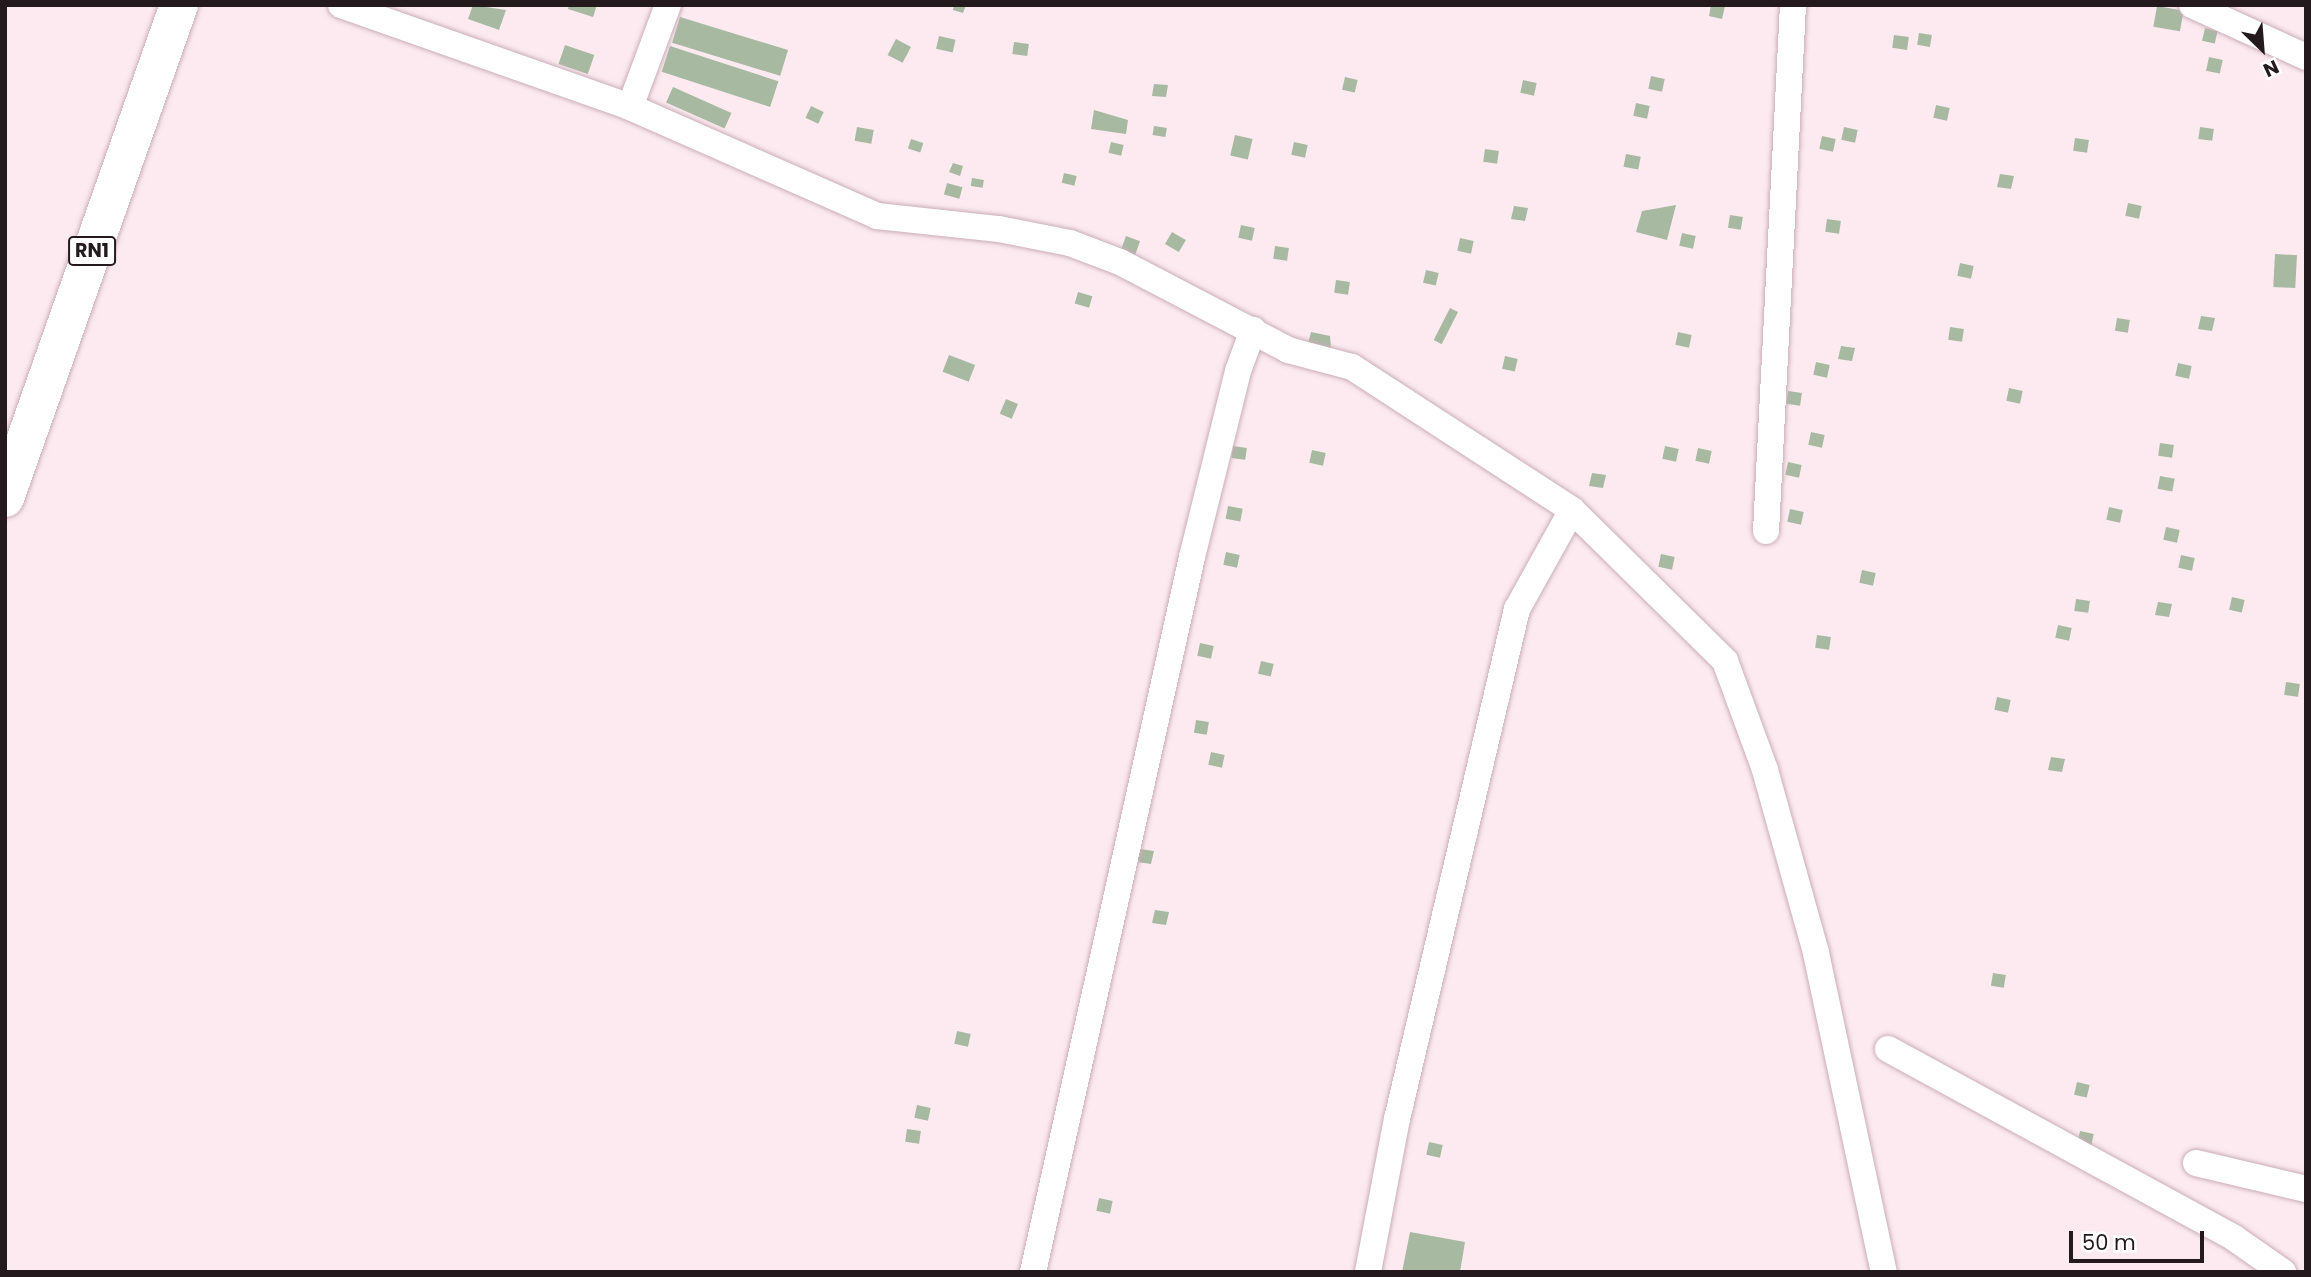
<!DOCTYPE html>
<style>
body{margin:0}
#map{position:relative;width:2311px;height:1277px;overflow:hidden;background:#fceaf0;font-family:Poppins,sans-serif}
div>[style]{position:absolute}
.building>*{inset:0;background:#a8b9a2;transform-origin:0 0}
.roads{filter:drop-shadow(0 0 2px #caadb7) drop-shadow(0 0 2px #caadb7)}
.minor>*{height:26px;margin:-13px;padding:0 13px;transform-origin:13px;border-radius:13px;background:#fff}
.highway>*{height:38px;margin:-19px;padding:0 19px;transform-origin:19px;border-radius:19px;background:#fff}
span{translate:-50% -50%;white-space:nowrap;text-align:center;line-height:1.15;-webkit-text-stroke:5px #fff;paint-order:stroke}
.shield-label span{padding:2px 5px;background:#fff;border:2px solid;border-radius:5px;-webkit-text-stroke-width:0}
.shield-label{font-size:19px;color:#24191d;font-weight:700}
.frame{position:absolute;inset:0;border:7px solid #24191d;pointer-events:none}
.north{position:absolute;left:2227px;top:14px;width:70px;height:70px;-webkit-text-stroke:5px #fff;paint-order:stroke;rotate:155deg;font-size:19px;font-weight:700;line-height:28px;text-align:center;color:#24191d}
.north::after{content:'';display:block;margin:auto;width:24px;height:32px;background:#24191d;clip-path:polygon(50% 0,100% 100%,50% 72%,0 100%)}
.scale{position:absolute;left:2069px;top:1231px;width:135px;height:32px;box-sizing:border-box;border:4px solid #24191d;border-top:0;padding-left:9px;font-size:21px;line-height:24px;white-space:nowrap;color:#24191d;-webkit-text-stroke:5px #fff;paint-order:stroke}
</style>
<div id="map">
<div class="building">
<i style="clip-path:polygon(473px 5px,506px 10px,499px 30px,468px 19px)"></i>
<i style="clip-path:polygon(569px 5px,597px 5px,593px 17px,568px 9px)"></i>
<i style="clip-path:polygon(954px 5px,966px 5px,963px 13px,953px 10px)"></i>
<i style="clip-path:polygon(1711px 5px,1725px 6px,1722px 19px,1709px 16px)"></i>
<i style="left:2157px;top:6px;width:27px;height:21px;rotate:10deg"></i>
<i style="left:680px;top:17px;width:113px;height:27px;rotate:17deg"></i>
<i style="left:2205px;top:28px;width:13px;height:13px;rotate:13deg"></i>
<i style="left:1919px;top:33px;width:13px;height:12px;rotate:9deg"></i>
<i style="left:1894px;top:35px;width:15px;height:13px;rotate:8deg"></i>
<i style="left:939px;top:36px;width:17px;height:13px;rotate:13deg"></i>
<i style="left:896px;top:39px;width:17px;height:18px;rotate:28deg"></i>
<i style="left:1014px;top:42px;width:15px;height:12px;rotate:8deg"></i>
<i style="left:565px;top:45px;width:31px;height:20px;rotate:19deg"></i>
<i style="left:670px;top:46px;width:114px;height:27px;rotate:18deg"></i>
<i style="left:2209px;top:57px;width:14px;height:14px;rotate:12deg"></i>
<i style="left:1651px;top:76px;width:14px;height:13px;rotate:12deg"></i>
<i style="left:1345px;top:77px;width:13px;height:13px;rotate:13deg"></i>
<i style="left:1523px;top:80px;width:14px;height:13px;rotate:12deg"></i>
<i style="clip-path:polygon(1154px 84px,1168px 85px,1166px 97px,1152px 96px)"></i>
<i style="left:673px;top:87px;width:64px;height:17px;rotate:24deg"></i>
<i style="left:1636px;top:103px;width:14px;height:13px;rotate:12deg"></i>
<i style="left:1936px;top:105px;width:14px;height:13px;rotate:12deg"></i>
<i style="left:811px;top:106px;width:14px;height:13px;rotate:25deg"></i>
<i style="clip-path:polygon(1094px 110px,1128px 120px,1126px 134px,1091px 129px)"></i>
<i style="left:1154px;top:126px;width:13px;height:9px;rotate:9deg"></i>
<i style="left:857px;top:127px;width:17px;height:14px;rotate:10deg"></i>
<i style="left:1844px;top:127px;width:14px;height:13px;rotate:12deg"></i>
<i style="left:2200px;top:127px;width:14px;height:12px;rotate:8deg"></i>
<i style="left:1235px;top:135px;width:18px;height:21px;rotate:13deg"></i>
<i style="left:1822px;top:136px;width:14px;height:13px;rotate:12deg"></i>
<i style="left:2075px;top:138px;width:14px;height:13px;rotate:8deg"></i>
<i style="left:911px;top:139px;width:13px;height:10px;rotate:18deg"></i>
<i style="left:1111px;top:142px;width:13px;height:11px;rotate:13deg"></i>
<i style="left:1294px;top:142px;width:14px;height:13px;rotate:12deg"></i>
<i style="left:1485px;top:149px;width:14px;height:13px;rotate:8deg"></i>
<i style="left:1626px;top:154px;width:15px;height:13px;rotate:11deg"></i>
<i style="clip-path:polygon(953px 163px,963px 166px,960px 176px,949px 172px)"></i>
<i style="left:1064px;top:173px;width:13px;height:10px;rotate:13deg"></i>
<i style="clip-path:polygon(2000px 174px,2014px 176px,2011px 189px,1997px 187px)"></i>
<i style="left:972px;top:178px;width:12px;height:8px;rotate:9deg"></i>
<i style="left:947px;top:183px;width:16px;height:12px;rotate:15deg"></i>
<i style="left:2128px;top:203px;width:14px;height:13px;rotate:12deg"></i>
<i style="clip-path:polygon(1676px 205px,1667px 240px,1636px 232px,1642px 211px)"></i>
<i style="clip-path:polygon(1514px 206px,1528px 208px,1525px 221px,1511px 219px)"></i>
<i style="left:1730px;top:215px;width:13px;height:13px;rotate:9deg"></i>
<i style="left:1827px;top:219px;width:14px;height:13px;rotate:8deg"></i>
<i style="left:1241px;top:225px;width:14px;height:13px;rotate:12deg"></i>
<i style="left:1172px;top:232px;width:16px;height:14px;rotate:30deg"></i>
<i style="left:1682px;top:233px;width:14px;height:13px;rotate:12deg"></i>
<i style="left:1126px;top:236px;width:15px;height:15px;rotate:20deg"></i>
<i style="left:1460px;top:238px;width:14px;height:13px;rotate:12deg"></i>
<i style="left:1275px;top:246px;width:14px;height:13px;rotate:8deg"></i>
<i style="left:2275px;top:254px;width:22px;height:33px;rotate:3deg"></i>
<i style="left:1960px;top:263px;width:14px;height:13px;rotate:12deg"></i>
<i style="left:1426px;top:270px;width:13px;height:13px;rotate:13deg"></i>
<i style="left:1336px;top:280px;width:14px;height:13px;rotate:8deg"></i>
<i style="left:1078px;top:292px;width:15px;height:12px;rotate:16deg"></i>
<i style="left:1450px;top:308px;width:9px;height:36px;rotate:27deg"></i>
<i style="clip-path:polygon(2201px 316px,2215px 318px,2212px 331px,2198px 329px)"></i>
<i style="left:2117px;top:318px;width:13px;height:13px;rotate:9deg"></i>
<i style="left:1950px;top:327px;width:14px;height:13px;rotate:8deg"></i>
<i style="clip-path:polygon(1311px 332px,1330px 336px,1331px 349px,1308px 344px)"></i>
<i style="left:1678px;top:332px;width:14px;height:13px;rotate:12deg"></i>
<i style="clip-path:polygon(1841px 346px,1855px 348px,1852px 361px,1838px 359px)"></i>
<i style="left:949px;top:355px;width:28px;height:18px;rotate:21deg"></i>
<i style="left:1505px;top:356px;width:13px;height:13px;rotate:13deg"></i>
<i style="left:1816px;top:362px;width:14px;height:13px;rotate:12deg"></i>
<i style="left:2178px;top:363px;width:14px;height:13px;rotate:12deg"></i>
<i style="left:2009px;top:388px;width:14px;height:13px;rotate:12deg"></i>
<i style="left:1788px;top:391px;width:14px;height:13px;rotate:8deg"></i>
<i style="left:1006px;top:399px;width:13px;height:16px;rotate:23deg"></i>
<i style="left:1811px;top:432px;width:14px;height:13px;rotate:12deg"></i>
<i style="left:2160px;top:443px;width:14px;height:13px;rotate:8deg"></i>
<i style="left:1233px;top:446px;width:14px;height:12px;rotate:8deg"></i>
<i style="left:1665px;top:446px;width:14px;height:13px;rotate:12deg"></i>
<i style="left:1698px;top:448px;width:14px;height:13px;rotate:12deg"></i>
<i style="left:1312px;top:450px;width:14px;height:13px;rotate:12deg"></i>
<i style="left:1788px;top:462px;width:14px;height:13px;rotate:12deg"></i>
<i style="clip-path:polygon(1592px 473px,1606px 475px,1603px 488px,1589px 486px)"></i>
<i style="left:2160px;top:476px;width:15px;height:13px;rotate:11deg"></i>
<i style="left:1228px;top:506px;width:15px;height:13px;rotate:11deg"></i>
<i style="left:2109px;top:507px;width:14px;height:13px;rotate:12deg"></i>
<i style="left:1790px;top:509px;width:14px;height:13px;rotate:12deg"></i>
<i style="left:2166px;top:527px;width:14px;height:13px;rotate:12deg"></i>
<i style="left:1226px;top:552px;width:14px;height:13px;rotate:12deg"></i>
<i style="left:1661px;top:554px;width:14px;height:13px;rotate:12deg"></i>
<i style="left:2181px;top:555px;width:14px;height:13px;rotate:12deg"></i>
<i style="left:1862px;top:570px;width:14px;height:13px;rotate:12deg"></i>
<i style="left:2232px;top:597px;width:13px;height:13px;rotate:13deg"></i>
<i style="left:2076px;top:599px;width:14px;height:12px;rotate:8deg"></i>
<i style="clip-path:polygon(2158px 602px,2172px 604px,2169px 617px,2155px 615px)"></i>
<i style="left:2058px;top:625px;width:14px;height:13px;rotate:12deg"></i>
<i style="left:1817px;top:635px;width:14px;height:13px;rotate:8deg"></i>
<i style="left:1200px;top:643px;width:14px;height:13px;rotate:12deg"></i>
<i style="left:1261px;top:661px;width:13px;height:13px;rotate:13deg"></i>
<i style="left:2286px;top:682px;width:14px;height:13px;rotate:8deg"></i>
<i style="left:1997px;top:697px;width:14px;height:13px;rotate:12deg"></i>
<i style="left:1196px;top:720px;width:13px;height:13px;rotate:9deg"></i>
<i style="left:1211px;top:752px;width:14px;height:13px;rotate:12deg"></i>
<i style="clip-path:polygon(2051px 757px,2065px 759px,2062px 772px,2048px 770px)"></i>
<i style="clip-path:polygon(1140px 849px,1154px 851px,1151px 864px,1137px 862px)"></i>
<i style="clip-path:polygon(1155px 910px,1169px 912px,1166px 925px,1152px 923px)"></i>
<i style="left:1993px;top:973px;width:13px;height:13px;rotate:9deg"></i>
<i style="left:957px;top:1031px;width:14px;height:13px;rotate:12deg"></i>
<i style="left:2077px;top:1082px;width:13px;height:13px;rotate:13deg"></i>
<i style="left:917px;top:1105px;width:14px;height:13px;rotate:12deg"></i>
<i style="left:907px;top:1129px;width:14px;height:13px;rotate:8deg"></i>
<i style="left:2080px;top:1131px;width:14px;height:13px;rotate:12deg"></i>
<i style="left:1429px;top:1142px;width:14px;height:13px;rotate:12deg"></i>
<i style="left:1099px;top:1198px;width:14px;height:13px;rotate:12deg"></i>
<i style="clip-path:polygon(1410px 1232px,1465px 1242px,1460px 1272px,1402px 1272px)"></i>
</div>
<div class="roads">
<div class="minor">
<i style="left:341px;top:5px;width:306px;rotate:19.4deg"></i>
<i style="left:630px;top:107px;width:270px;rotate:23.8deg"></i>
<i style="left:877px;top:216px;width:123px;rotate:6.1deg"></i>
<i style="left:999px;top:229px;width:72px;rotate:11.2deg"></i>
<i style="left:1070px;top:243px;width:53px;rotate:20.8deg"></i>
<i style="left:1120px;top:262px;width:190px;rotate:27.6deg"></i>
<i style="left:1288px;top:350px;width:66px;rotate:14.9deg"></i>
<i style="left:1352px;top:367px;width:262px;rotate:33deg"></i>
<i style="left:1572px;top:510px;width:215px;rotate:44.6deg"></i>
<i style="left:1725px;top:661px;width:116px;rotate:69.8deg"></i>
<i style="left:1765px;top:770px;width:190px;rotate:74.4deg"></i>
<i style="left:1816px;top:953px;width:326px;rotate:78deg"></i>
<i style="left:2192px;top:5px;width:125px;rotate:24.5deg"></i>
<i style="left:630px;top:107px;width:109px;rotate:-69.6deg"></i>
<i style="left:1766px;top:531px;width:527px;rotate:-87.06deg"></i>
<i style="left:1888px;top:1049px;width:394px;rotate:28.6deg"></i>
<i style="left:2234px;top:1238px;width:60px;rotate:34.8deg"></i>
<i style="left:2196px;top:1163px;width:113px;rotate:13.3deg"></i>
<i style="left:1033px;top:1272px;width:732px;rotate:-77.46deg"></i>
<i style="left:1192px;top:557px;width:192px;rotate:-76.1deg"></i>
<i style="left:1238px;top:371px;width:44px;rotate:-69.9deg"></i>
<i style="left:1368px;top:1272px;width:156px;rotate:-79.3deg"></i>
<i style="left:1397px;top:1119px;width:524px;rotate:-76.76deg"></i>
<i style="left:1517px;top:609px;width:113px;rotate:-60.9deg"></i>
</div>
<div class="highway">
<i style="left:5px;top:498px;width:523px;rotate:-70.56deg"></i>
</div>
</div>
<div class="shield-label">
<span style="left:92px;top:251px">RN1</span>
</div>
<div class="frame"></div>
<div class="north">N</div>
<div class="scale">50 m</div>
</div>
